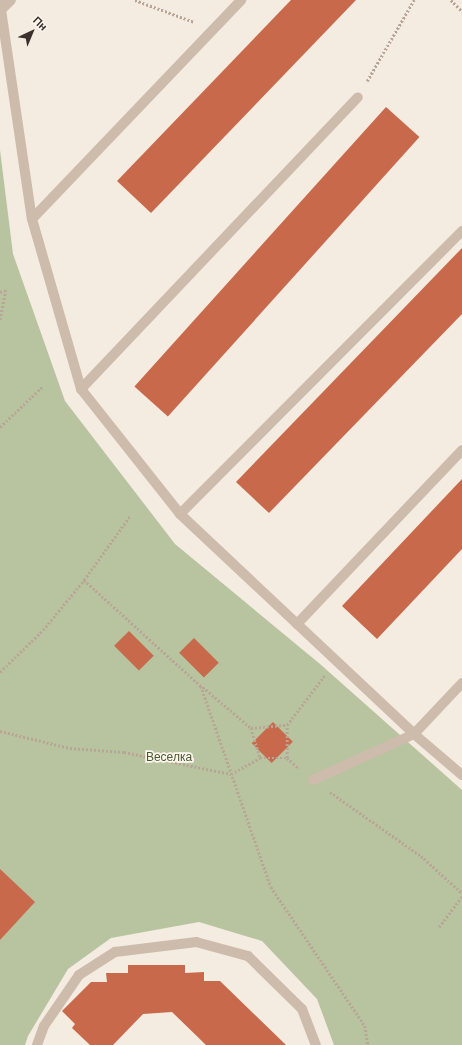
<!DOCTYPE html>
<meta charset="utf-8">
<style>
body{margin:0}
#map{position:relative;width:462px;height:1045px;overflow:hidden;background:#f4ebe1;font-family:Barlow,sans-serif}
div>[style]{position:absolute}
.green>*{inset:0;background:#b8c4a0}
.building>*{inset:0;background:#c8694b;transform-origin:0 0}
.path>*{height:2.5px;margin-top:-1.25px;transform-origin:0;background:repeating-linear-gradient(90deg,#b9a596 0 2px,transparent 0 4px)}
.lane>*{height:10px;margin:-5px;padding:0 5px;transform-origin:5px;border-radius:5px;background:#cdbbac}
span{translate:-50% -50%;white-space:nowrap;text-align:center;line-height:1.15;-webkit-text-stroke:3.5px #fbf5ee;paint-order:stroke}
.park-label{font-size:12px;color:#4a5a2e}
.north{position:absolute;left:12px;top:12px;width:40px;height:40px;-webkit-text-stroke:3px #fbf5ee;paint-order:stroke;rotate:44deg;font-size:11px;font-weight:700;line-height:16px;text-align:center;color:#3b302b}
.north::after{content:'';display:block;margin:auto;width:14px;height:18px;background:#3b302b;clip-path:polygon(50% 0,100% 100%,50% 72%,0 100%)}
</style>
<div id="map">
<div class="green">
<i style="clip-path:polygon(0 150px,13px 254px,65px 401px,175px 544px,320px 664px,462px 790px,462px 1045px,334px 1045px,317px 999px,262px 941px,199px 922px,111px 938px,68px 969px,28px 1036px,25px 1045px,0 1045px)"></i>
</div>
<div class="building">
<i style="clip-path:polygon(291px 0,356px 0,151px 213px,117px 181px)"></i>
<i style="left:386px;top:107px;width:45px;height:376px;rotate:42deg"></i>
<i style="clip-path:polygon(462px 248px,462px 314px,269px 513px,236px 482px)"></i>
<i style="clip-path:polygon(462px 479px,462px 549px,377px 639px,342px 606px)"></i>
<i style="left:129px;top:631px;width:35px;height:21px;rotate:45deg"></i>
<i style="left:194px;top:638px;width:35px;height:21px;rotate:45deg"></i>
<i style="left:273px;top:722px;width:28px;height:30px;rotate:45deg"></i>
<i style="clip-path:polygon(0 869px,35px 902px,0 940px)"></i>
<i style="clip-path:polygon(128px 965px,185px 965px,185px 973px,204px 972px,204px 981px,220px 981px,286px 1045px,206px 1045px,172px 1012px,143px 1014px,113px 1045px,90px 1045px,72px 1028px,75px 1024px,62px 1011px,91px 982px,107px 982px,106px 973px,128px 973px)"></i>
</div>
<div class="path">
<i style="left:135px;top:0;width:63px;rotate:20.4deg"></i>
<i style="left:451px;top:0;width:16px;rotate:45deg"></i>
<i style="left:367px;top:81px;width:94px;rotate:-59.9deg"></i>
<i style="left:0;top:292px;width:6px;rotate:-18deg"></i>
<i style="left:6px;top:290px;width:32px;rotate:101deg"></i>
<i style="left:0;top:427px;width:59px;rotate:-43.6deg"></i>
<i style="left:84px;top:580px;width:158px;rotate:42.2deg"></i>
<i style="left:201px;top:686px;width:213px;rotate:70.8deg"></i>
<i style="left:271px;top:887px;width:168px;rotate:55.9deg"></i>
<i style="left:365px;top:1026px;width:19px;rotate:81deg"></i>
<i style="left:0;top:672px;width:60px;rotate:-44.3deg"></i>
<i style="left:43px;top:630px;width:65px;rotate:-50.6deg"></i>
<i style="left:84px;top:580px;width:79px;rotate:-54.3deg"></i>
<i style="left:203px;top:687px;width:63px;rotate:40.5deg"></i>
<i style="left:251px;top:728px;width:36px;rotate:-5deg"></i>
<i style="left:251px;top:728px;width:31px;rotate:73deg"></i>
<i style="left:0;top:731px;width:72px;rotate:13.7deg"></i>
<i style="left:70px;top:748px;width:54px;rotate:4.2deg"></i>
<i style="left:124px;top:752px;width:109px;rotate:11.6deg"></i>
<i style="left:231px;top:774px;width:33px;rotate:-29deg"></i>
<i style="left:260px;top:758px;width:27px"></i>
<i style="left:287px;top:758px;width:33px;rotate:-90deg"></i>
<i style="left:287px;top:725px;width:63px;rotate:-52.8deg"></i>
<i style="left:287px;top:758px;width:16px;rotate:40deg"></i>
<i style="left:330px;top:792px;width:111px;rotate:35.1deg"></i>
<i style="left:421px;top:856px;width:55px;rotate:42.1deg"></i>
<i style="left:439px;top:927px;width:39px;rotate:-53deg"></i>
</div>
<div class="lane">
<i style="left:0;top:3px;width:218px;rotate:81.6deg"></i>
<i style="left:32px;top:219px;width:177px;rotate:73.9deg"></i>
<i style="left:81px;top:389px;width:159px;rotate:51.6deg"></i>
<i style="left:180px;top:514px;width:321px;rotate:43.2deg"></i>
<i style="left:414px;top:734px;width:70px;rotate:-46.7deg"></i>
<i style="left:1px;top:10px;width:14px;rotate:-45deg"></i>
<i style="left:32px;top:219px;width:303px;rotate:-46.3deg"></i>
<i style="left:81px;top:389px;width:402px;rotate:-46.5deg"></i>
<i style="left:180px;top:514px;width:400px;rotate:-45.1deg"></i>
<i style="left:297px;top:624px;width:240px;rotate:-46.5deg"></i>
<i style="left:313px;top:780px;width:111px;rotate:-24.5deg"></i>
<i style="left:414px;top:734px;width:63px;rotate:40.5deg"></i>
<i style="left:37px;top:1045px;width:20px;rotate:-70deg"></i>
<i style="left:44px;top:1026px;width:62px;rotate:-55.5deg"></i>
<i style="left:79px;top:975px;width:43px;rotate:-32.6deg"></i>
<i style="left:115px;top:952px;width:82px;rotate:-7deg"></i>
<i style="left:196px;top:942px;width:54px;rotate:15.1deg"></i>
<i style="left:248px;top:956px;width:76px;rotate:44.5deg"></i>
<i style="left:302px;top:1009px;width:39px;rotate:69deg"></i>
</div>
<div class="park-label">
<span style="left:169px;top:757px">Веселка</span>
</div>
<div class="north">Пн</div>
</div>
